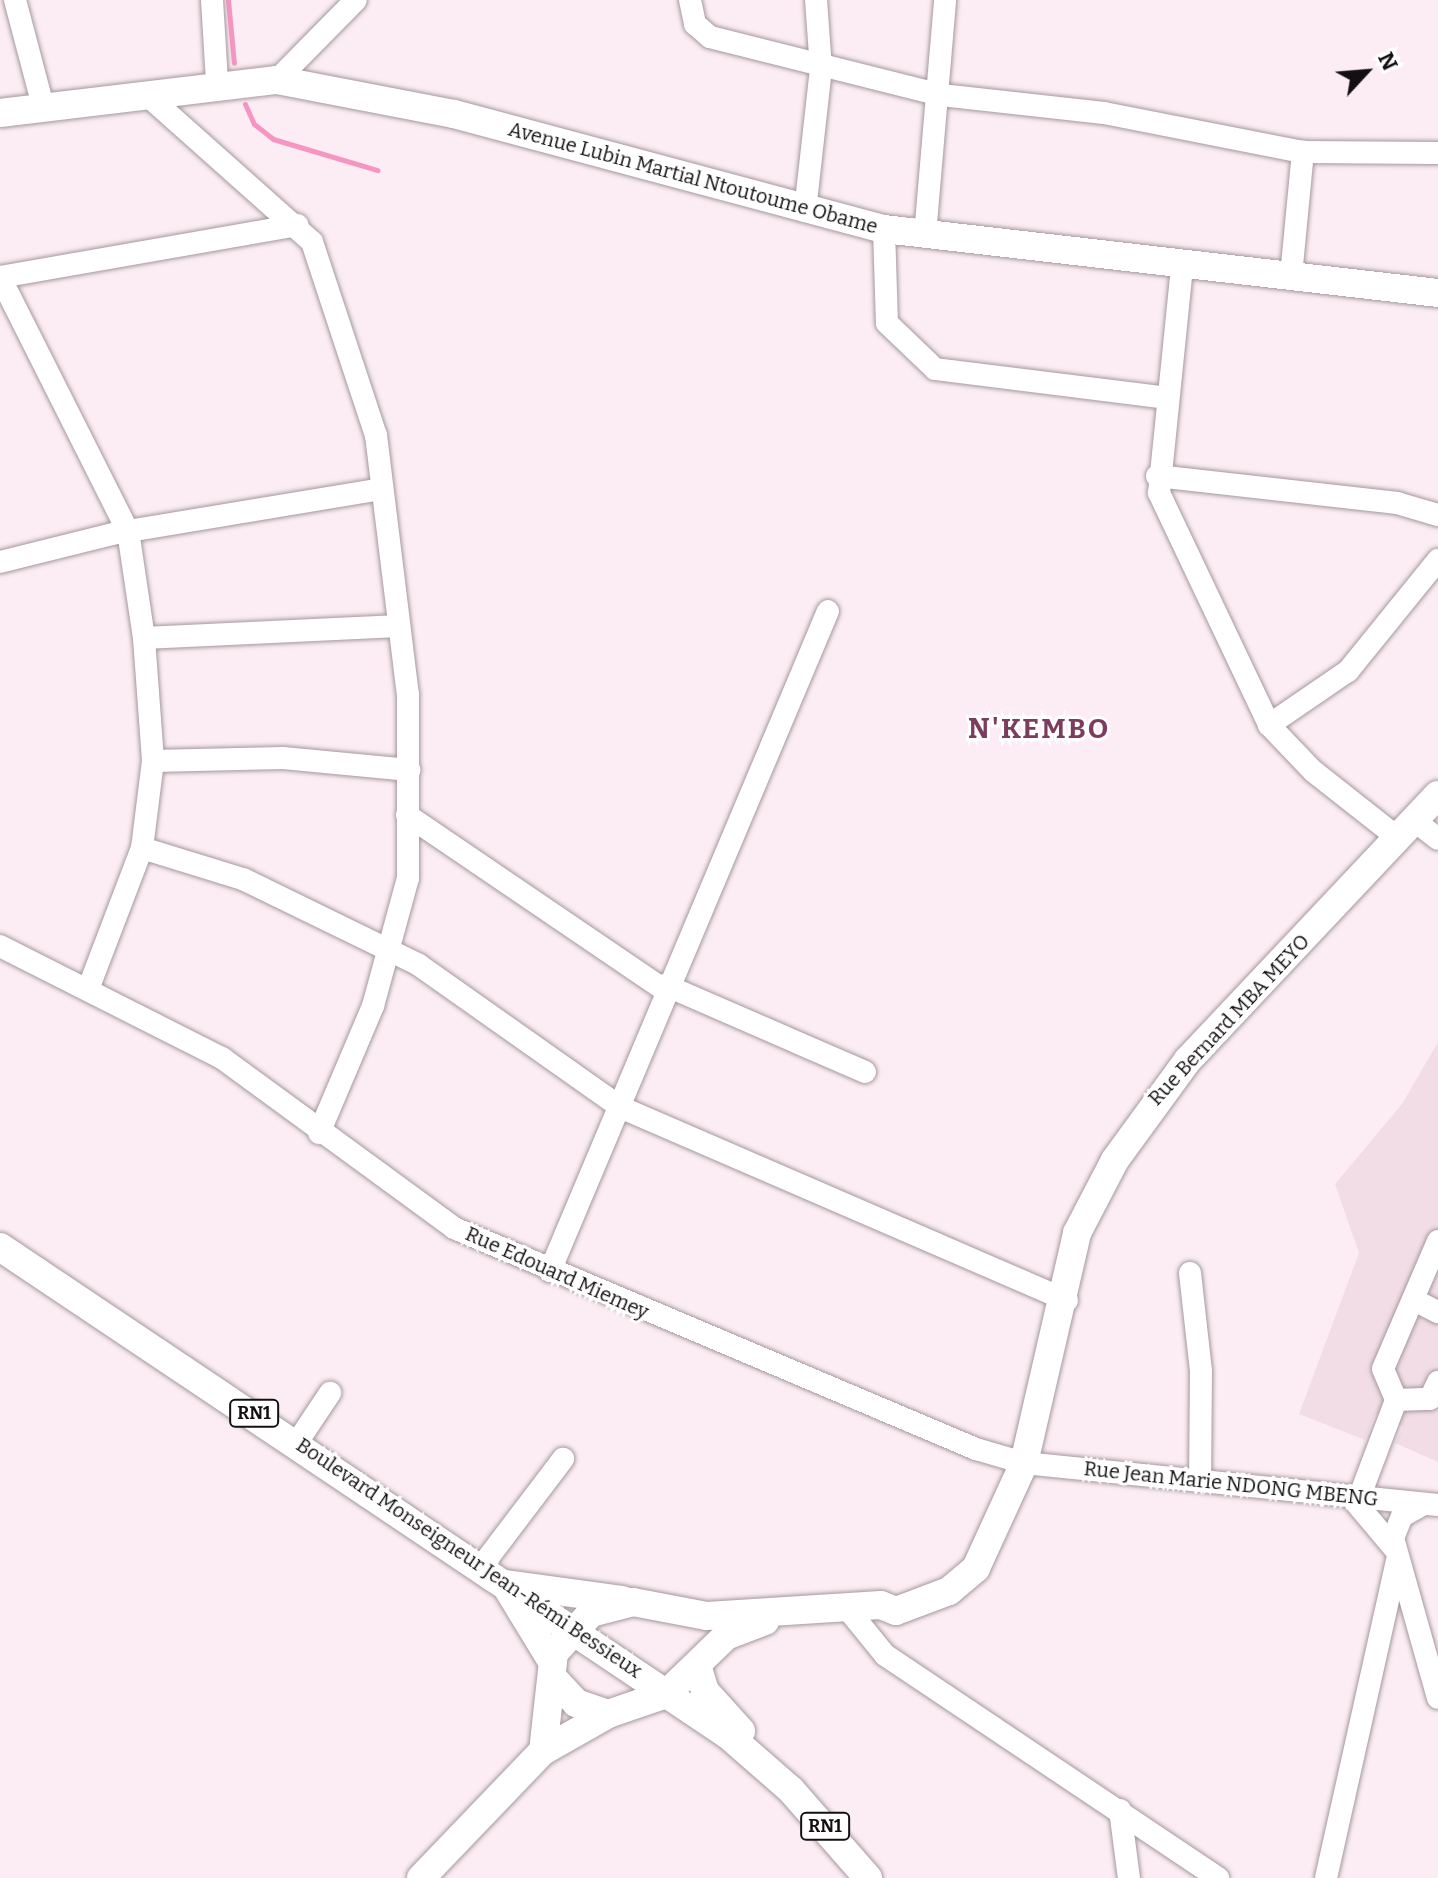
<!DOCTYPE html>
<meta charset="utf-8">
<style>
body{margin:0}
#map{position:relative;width:1438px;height:1878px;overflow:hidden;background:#fbedf3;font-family:Bitter,serif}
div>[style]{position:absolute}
.built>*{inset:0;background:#f2dde6}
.stream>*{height:5px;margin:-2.5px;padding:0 2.5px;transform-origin:2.5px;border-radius:2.5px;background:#f795c2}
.roads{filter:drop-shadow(0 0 2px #a5989d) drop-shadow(0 0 2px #a5989d)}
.minor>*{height:22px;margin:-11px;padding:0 11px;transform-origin:11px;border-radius:11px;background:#fff}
.major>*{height:28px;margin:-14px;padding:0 14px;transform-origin:14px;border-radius:14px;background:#fff}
span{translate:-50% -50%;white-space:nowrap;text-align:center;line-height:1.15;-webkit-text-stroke:6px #fff;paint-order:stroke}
.shield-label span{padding:2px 6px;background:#fff;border:2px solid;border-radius:6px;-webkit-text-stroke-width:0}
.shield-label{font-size:18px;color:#141012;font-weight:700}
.street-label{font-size:20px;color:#141012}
.district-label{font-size:28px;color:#7e3c5c;font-weight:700;letter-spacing:2px}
.north{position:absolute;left:1326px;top:32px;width:80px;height:80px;-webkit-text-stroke:6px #fff;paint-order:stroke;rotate:64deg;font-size:22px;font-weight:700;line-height:32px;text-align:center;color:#141012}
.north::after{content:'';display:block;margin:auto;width:28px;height:36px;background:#141012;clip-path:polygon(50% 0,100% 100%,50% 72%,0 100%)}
</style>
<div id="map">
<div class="built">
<i style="clip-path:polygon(1438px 1042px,1438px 1462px,1395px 1443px,1403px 1427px,1389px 1418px,1375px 1414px,1365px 1440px,1299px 1414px,1359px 1253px,1335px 1184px,1402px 1104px)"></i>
</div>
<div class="stream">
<i style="left:228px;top:0;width:63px;rotate:84.6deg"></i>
<i style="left:245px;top:104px;width:22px;rotate:66deg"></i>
<i style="left:254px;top:124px;width:24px;rotate:38deg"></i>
<i style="left:273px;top:139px;width:109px;rotate:16.6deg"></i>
</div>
<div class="roads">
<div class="minor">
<i style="left:15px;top:0;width:110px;rotate:75.2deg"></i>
<i style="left:212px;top:0;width:82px;rotate:86.5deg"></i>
<i style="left:690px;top:0;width:25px;rotate:78deg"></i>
<i style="left:695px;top:24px;width:20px;rotate:41deg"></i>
<i style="left:710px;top:37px;width:238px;rotate:14.1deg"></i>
<i style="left:941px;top:95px;width:164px;rotate:6.3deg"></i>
<i style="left:1104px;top:113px;width:203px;rotate:11.1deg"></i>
<i style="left:1303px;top:152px;width:135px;rotate:0.4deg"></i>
<i style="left:277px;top:80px;width:112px;rotate:-45.4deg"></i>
<i style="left:146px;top:94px;width:222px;rotate:41.7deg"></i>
<i style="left:312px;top:242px;width:203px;rotate:71.7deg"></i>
<i style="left:376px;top:435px;width:261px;rotate:83deg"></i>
<i style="left:408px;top:694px;width:184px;rotate:90deg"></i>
<i style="left:408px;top:878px;width:133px;rotate:105.3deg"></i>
<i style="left:373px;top:1006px;width:138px;rotate:113deg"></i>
<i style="left:805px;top:211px;width:143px;rotate:-83.6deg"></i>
<i style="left:821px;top:69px;width:69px;rotate:-94.1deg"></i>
<i style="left:884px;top:229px;width:94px;rotate:88.2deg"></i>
<i style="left:887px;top:323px;width:66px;rotate:43.8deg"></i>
<i style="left:935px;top:369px;width:234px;rotate:7.1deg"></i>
<i style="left:925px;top:235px;width:236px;rotate:-85.1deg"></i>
<i style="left:1182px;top:267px;width:227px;rotate:95.8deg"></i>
<i style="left:1159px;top:493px;width:257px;rotate:64.6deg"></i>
<i style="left:1269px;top:725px;width:64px;rotate:46.3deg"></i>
<i style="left:1313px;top:771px;width:108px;rotate:38.2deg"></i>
<i style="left:1291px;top:276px;width:125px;rotate:-84.5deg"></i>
<i style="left:0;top:277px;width:284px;rotate:63.3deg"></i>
<i style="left:128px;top:531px;width:108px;rotate:81.5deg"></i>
<i style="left:144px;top:638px;width:123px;rotate:85.8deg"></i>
<i style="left:153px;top:761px;width:88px;rotate:97.2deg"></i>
<i style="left:142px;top:848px;width:149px;rotate:110.9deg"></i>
<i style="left:0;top:277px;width:302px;rotate:-9.9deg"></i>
<i style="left:1157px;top:476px;width:242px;rotate:6.4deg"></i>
<i style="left:1397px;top:503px;width:43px;rotate:16.3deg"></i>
<i style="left:0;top:562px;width:120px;rotate:-14deg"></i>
<i style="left:116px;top:533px;width:269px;rotate:-9.4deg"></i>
<i style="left:144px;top:638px;width:255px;rotate:-2.7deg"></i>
<i style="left:1269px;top:725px;width:96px;rotate:-34.4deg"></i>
<i style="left:1348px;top:671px;width:143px;rotate:-51deg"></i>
<i style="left:153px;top:761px;width:130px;rotate:-1.3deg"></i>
<i style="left:283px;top:758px;width:127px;rotate:5.4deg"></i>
<i style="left:407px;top:815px;width:310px;rotate:34.2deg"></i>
<i style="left:1415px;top:821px;width:29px;rotate:38deg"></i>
<i style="left:142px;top:848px;width:106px;rotate:17.1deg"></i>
<i style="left:243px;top:879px;width:196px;rotate:26deg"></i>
<i style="left:419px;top:965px;width:246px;rotate:35.2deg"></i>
<i style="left:620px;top:1107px;width:487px;rotate:23.4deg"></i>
<i style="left:0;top:946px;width:249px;rotate:26.8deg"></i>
<i style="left:222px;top:1058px;width:288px;rotate:36.2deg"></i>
<i style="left:454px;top:1228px;width:567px;rotate:22.95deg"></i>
<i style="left:976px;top:1449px;width:50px;rotate:16.3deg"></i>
<i style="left:1024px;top:1463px;width:416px;rotate:5.8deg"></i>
<i style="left:665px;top:985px;width:218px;rotate:23.5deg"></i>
<i style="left:1438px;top:1241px;width:139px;rotate:113.3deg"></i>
<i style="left:1383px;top:1369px;width:34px;rotate:67deg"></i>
<i style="left:1396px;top:1400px;width:34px;rotate:-2deg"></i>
<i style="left:1430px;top:1399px;width:19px;rotate:-65deg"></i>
<i style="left:550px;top:1271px;width:716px;rotate:-67.16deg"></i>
<i style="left:1190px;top:1273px;width:99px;rotate:83.6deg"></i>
<i style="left:1201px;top:1371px;width:108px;rotate:90.5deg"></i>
<i style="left:1414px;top:1300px;width:27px;rotate:27deg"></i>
<i style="left:298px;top:1441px;width:58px;rotate:-56.3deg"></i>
<i style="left:1351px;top:1497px;width:67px;rotate:49.9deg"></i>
<i style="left:1359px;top:1498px;width:105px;rotate:-69.3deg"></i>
<i style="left:1424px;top:1504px;width:25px;rotate:151deg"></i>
<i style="left:1402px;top:1516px;width:24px;rotate:112deg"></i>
<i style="left:1393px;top:1538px;width:166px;rotate:74.3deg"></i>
<i style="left:481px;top:1567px;width:136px;rotate:-52.8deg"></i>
<i style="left:846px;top:1607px;width:62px;rotate:50.9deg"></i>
<i style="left:885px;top:1655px;width:401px;rotate:33.8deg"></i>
<i style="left:1120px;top:1810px;width:69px;rotate:82.5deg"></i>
<i style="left:1326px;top:1878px;width:325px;rotate:-77.4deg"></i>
</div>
<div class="major">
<i style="left:0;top:113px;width:279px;rotate:-6.8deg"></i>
<i style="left:277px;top:80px;width:180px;rotate:10.9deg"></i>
<i style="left:454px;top:114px;width:445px;rotate:15deg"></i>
<i style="left:884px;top:229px;width:558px;rotate:6.59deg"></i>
<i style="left:0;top:1247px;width:876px;rotate:33.84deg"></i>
<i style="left:728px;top:1735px;width:84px;rotate:41.1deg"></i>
<i style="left:791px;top:1790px;width:117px;rotate:48.8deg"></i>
<i style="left:506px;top:1584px;width:118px;rotate:7.8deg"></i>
<i style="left:509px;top:1591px;width:84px;rotate:58.6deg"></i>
<i style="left:697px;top:1665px;width:27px;rotate:73deg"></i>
<i style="left:705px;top:1691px;width:54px;rotate:48deg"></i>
<i style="left:554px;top:1679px;width:33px;rotate:47deg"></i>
<i style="left:576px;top:1703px;width:34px;rotate:19deg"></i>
<i style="left:543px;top:1751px;width:99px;rotate:-83.6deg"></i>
<i style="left:554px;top:1653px;width:54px;rotate:-47.2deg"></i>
<i style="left:591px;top:1613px;width:43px;rotate:-14.7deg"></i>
<i style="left:633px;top:1602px;width:75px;rotate:10.7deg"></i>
<i style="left:707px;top:1616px;width:174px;rotate:-3.6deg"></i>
<i style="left:881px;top:1605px;width:16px;rotate:22deg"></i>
<i style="left:896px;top:1611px;width:57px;rotate:-20.7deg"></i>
<i style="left:949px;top:1591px;width:35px;rotate:-40deg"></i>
<i style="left:976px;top:1568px;width:115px;rotate:-65.4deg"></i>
<i style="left:1024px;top:1463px;width:236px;rotate:-77deg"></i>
<i style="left:1077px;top:1233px;width:82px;rotate:-62.5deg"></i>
<i style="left:1115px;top:1160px;width:124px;rotate:-53.9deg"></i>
<i style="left:1188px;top:1060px;width:364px;rotate:-46.7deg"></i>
<i style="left:421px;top:1878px;width:176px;rotate:-46.2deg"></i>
<i style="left:543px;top:1751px;width:75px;rotate:-29.6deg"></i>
<i style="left:608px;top:1714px;width:61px;rotate:-19deg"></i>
<i style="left:666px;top:1694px;width:83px;rotate:-44deg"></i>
<i style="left:726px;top:1636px;width:42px;rotate:-21deg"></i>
</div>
</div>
<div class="shield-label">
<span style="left:254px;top:1413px">RN1</span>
<span style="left:825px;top:1826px">RN1</span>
</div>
<div class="street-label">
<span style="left:693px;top:178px;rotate:15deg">Avenue Lubin Martial Ntoutoume Obame</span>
<span style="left:1229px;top:1020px;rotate:-47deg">Rue Bernard MBA MEYO</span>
<span style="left:557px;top:1273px;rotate:24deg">Rue Edouard Miemey</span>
<span style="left:1231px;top:1484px;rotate:6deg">Rue Jean Marie NDONG MBENG</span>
<span style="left:469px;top:1558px;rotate:34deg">Boulevard Monseigneur Jean-Rémi Bessieux</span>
</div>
<div class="district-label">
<span style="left:1039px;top:729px">N'KEMBO</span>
</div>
<div class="north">N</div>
</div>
